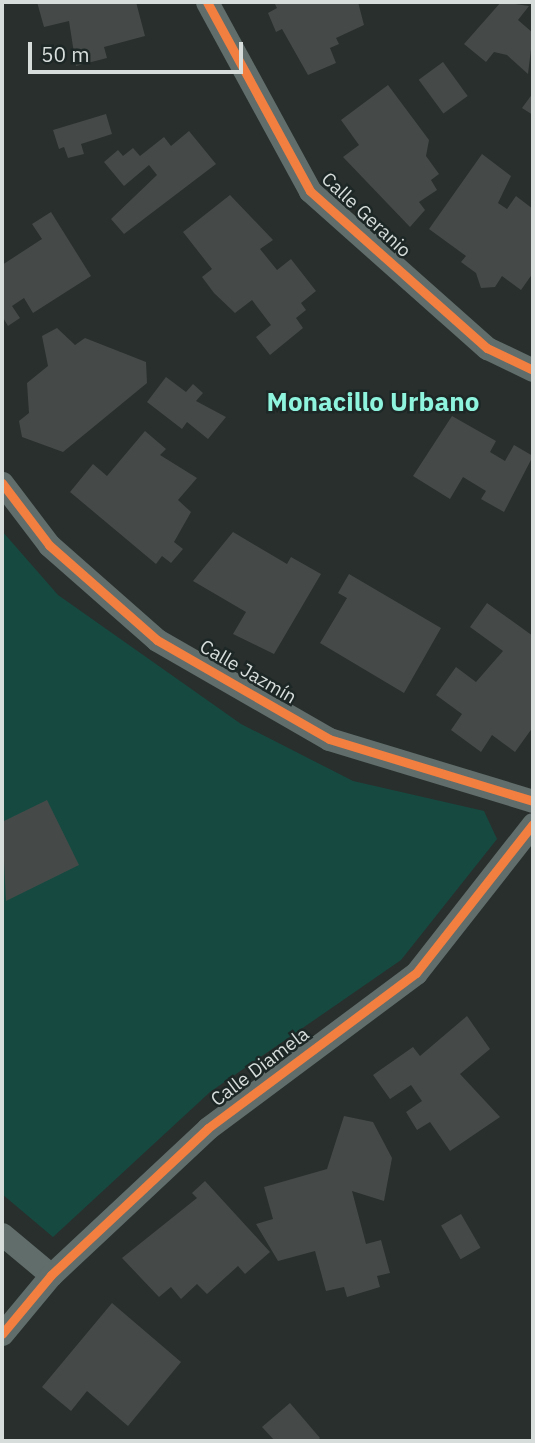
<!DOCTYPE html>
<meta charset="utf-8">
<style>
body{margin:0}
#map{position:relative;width:535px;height:1443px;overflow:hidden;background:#292f2d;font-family:"IBM Plex Sans",sans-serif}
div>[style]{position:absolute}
.green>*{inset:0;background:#164a41}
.building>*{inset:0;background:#454a48;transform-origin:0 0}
.street>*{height:23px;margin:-11.5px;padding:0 11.5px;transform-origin:11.5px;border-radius:11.5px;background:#606d6a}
.cycleway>*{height:9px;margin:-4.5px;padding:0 4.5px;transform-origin:4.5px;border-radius:4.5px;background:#f27e40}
span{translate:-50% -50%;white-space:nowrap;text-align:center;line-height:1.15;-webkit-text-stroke:5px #1d2725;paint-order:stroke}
.street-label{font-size:19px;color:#d6dddb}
.district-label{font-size:26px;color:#8ff4de;font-weight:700}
.frame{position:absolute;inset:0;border:4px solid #d6dddb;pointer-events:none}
.scale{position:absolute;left:28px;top:42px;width:215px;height:32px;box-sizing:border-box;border:4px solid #d6dddb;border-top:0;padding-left:9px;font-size:21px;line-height:24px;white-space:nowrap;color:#d6dddb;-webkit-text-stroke:5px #1d2725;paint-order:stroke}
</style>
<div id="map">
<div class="green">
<i style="clip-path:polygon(2px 531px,58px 595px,241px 724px,353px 781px,484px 811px,497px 839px,401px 960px,210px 1092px,53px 1237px,2px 1194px)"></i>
</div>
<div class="building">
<i style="clip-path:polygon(37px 2px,136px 2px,145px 36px,104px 47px,107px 58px,76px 66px,69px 21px,44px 27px)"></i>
<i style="clip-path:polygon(274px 2px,358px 2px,364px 25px,336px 38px,339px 44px,330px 48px,336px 63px,308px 75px,282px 29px,276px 32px,268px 13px,277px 8px)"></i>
<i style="clip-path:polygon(501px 2px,529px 6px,518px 20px,533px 33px,528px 74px,507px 55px,494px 52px,486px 62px,464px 44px)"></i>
<i style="left:443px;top:62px;width:42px;height:30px;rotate:54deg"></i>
<i style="clip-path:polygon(388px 85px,429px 140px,426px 156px,439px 174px,431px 180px,437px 190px,419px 202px,425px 210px,410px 227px,343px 157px,359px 145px,341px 120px)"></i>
<i style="clip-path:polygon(533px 93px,533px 115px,522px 108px)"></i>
<i style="clip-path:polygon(106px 114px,112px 134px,81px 144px,84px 154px,68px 158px,64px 147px,59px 149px,53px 130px)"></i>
<i style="clip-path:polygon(189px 131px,216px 164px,124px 234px,111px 219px,157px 175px,149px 165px,124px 186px,104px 162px,118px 150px,123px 156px,133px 148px,140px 156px,164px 137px,171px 146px)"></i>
<i style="clip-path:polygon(482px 154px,511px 176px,498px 203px,507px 209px,516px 196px,533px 209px,533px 273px,521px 290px,502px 276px,495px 287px,481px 288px,476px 273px,461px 262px,466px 256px,429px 229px)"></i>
<i style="clip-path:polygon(230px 195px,273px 240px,260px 249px,277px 270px,291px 259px,316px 291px,301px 303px,306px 310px,296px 318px,303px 328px,270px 355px,256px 337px,271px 325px,252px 300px,235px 313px,214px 293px,202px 277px,212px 269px,183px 232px)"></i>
<i style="clip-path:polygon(51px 212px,91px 276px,33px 313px,24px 298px,12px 306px,20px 318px,8px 326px,2px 316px,2px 265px,42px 239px,32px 224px)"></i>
<i style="clip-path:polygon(57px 328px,75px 345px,85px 338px,146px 362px,147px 383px,63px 452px,22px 437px,19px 421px,29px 413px,27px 383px,48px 366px,42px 336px)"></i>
<i style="clip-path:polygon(166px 377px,186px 392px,193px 384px,203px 393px,196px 401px,226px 417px,208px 439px,187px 422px,182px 429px,147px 402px)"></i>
<i style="clip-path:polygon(452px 416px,496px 441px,490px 452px,505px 461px,514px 445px,533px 456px,504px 512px,481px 499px,486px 491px,463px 477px,450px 499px,413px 476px)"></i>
<i style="clip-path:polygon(145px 431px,166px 449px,160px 455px,197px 478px,178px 500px,191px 512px,174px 542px,183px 549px,171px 563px,162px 556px,156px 564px,70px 492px,93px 464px,107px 476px)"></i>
<i style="clip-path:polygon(233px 532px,287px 564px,291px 557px,321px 574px,274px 654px,233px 634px,246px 612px,193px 581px)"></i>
<i style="clip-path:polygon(349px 574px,441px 628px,404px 693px,320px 643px,347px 598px,338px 593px)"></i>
<i style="clip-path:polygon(487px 603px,533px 636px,533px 727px,515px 752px,492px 735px,481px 752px,451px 730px,462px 714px,436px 695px,456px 667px,476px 682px,503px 651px,470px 627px)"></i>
<i style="clip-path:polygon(47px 800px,79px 865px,6px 901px,2px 822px)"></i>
<i style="clip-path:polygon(467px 1016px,490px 1049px,460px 1074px,500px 1117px,450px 1151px,430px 1122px,417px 1130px,406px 1112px,422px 1101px,411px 1085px,390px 1099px,373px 1075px,413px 1047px,420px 1056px)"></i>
<i style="clip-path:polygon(344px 1116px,373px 1122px,392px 1158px,384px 1201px,352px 1191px,366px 1244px,381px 1240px,390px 1273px,377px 1276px,380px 1287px,347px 1297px,344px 1287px,326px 1291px,315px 1251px,278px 1261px,256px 1224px,273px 1219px,264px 1187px,327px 1169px)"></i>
<i style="clip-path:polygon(205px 1181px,270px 1252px,245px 1274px,238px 1266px,207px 1294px,197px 1284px,181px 1299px,171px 1287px,159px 1297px,122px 1258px,197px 1198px,192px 1193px)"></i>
<i style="left:461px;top:1214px;width:39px;height:23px;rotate:60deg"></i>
<i style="clip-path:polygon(112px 1303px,181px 1362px,128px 1426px,87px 1391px,71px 1411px,42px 1387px)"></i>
<i style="clip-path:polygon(290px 1403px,320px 1438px,317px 1441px,275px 1441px,262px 1427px)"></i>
</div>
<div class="street">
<i style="left:207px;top:2px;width:215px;rotate:61.4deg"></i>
<i style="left:310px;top:191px;width:237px;rotate:41.6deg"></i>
<i style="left:487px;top:348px;width:51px;rotate:25.6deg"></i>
<i style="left:2px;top:483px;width:78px;rotate:52.8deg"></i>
<i style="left:49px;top:545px;width:144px;rotate:41.3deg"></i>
<i style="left:157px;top:640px;width:198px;rotate:29.9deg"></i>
<i style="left:329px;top:739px;width:213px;rotate:16.9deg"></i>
<i style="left:2px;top:1234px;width:64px;rotate:39.9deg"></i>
<i style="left:2px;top:1334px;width:77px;rotate:-50.3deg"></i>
<i style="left:51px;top:1275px;width:215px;rotate:-43.1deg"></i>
<i style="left:208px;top:1128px;width:259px;rotate:-36.7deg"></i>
<i style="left:416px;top:973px;width:189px;rotate:-51.9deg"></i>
</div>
<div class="cycleway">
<i style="left:207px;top:2px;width:215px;rotate:61.4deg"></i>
<i style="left:310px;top:191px;width:237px;rotate:41.6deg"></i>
<i style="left:487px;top:348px;width:51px;rotate:25.6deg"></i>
<i style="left:2px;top:483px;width:78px;rotate:52.8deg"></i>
<i style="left:49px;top:545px;width:144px;rotate:41.3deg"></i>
<i style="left:157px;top:640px;width:198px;rotate:29.9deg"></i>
<i style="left:329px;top:739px;width:213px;rotate:16.9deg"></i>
<i style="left:2px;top:1334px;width:77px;rotate:-50.3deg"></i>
<i style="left:51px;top:1275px;width:215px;rotate:-43.1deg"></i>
<i style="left:208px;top:1128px;width:259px;rotate:-36.7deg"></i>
<i style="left:416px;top:973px;width:189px;rotate:-51.9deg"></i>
</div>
<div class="street-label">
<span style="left:366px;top:215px;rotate:43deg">Calle Geranio</span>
<span style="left:248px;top:672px;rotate:30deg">Calle Jazmín</span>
<span style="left:260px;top:1067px;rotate:-37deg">Calle Diamela</span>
</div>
<div class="district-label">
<span style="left:373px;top:402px">Monacillo Urbano</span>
</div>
<div class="frame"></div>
<div class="scale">50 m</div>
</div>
